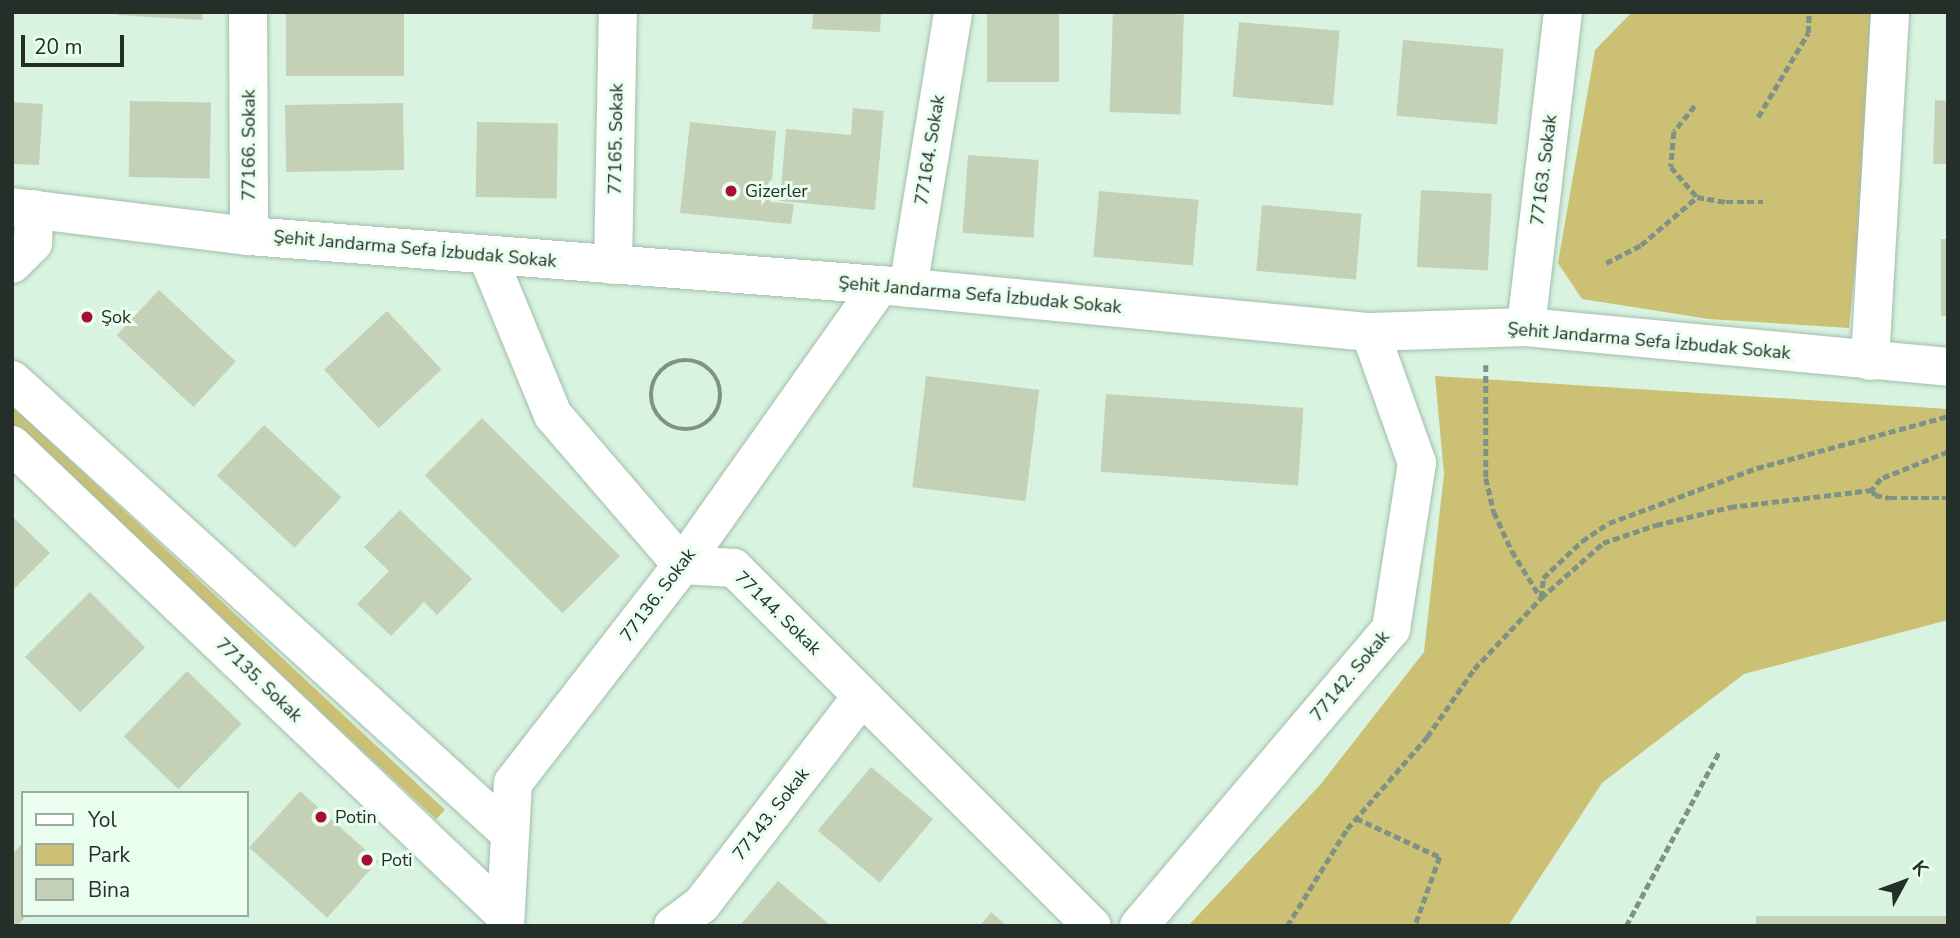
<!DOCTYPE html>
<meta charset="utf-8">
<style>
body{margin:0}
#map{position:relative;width:1960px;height:938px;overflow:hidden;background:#d8f3e0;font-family:"Nunito Sans",sans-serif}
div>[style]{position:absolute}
.green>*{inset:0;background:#ccc074;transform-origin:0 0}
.building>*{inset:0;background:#c5d1b7;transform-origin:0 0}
.path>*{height:4.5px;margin-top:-2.25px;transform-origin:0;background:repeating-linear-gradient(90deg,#7f9285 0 7px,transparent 0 10.5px)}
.path>.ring{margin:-2.25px;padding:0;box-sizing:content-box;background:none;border:4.5px solid #7f9285;border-radius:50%}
.roads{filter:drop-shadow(0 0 2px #a3bdab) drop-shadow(0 0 2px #a3bdab)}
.minor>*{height:38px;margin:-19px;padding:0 19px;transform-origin:19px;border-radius:19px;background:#fff}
.secondary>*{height:38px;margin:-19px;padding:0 19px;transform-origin:19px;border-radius:19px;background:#fff}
.dots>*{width:19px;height:19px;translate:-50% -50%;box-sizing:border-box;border:4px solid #e9feef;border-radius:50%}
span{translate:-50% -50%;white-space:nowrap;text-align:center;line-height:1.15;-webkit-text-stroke:6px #e9feef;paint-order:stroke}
.street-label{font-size:18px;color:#252f29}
.poi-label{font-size:18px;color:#252f29}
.left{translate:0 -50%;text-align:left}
.frame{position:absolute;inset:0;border:14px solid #252f29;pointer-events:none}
.legend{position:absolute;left:21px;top:791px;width:228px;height:126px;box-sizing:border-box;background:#e9feef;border:2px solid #9baba0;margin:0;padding:9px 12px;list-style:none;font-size:21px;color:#252f29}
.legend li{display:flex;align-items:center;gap:14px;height:35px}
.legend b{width:35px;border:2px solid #9baba0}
.north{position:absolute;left:1869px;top:847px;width:70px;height:70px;-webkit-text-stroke:5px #e9feef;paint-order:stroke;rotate:49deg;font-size:19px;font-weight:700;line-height:28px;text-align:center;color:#252f29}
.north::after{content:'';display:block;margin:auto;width:24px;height:32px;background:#252f29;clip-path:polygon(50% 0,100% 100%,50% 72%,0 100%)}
.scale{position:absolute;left:21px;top:35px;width:103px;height:32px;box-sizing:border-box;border:4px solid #252f29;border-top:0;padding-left:9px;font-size:21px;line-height:24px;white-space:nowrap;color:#252f29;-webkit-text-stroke:5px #e9feef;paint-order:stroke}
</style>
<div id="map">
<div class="green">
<i style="clip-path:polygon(1632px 12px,1881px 12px,1849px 328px,1709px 319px,1582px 299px,1558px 263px,1595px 50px)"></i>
<i style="clip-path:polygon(1435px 376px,1948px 409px,1948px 620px,1744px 674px,1602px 783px,1508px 926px,1188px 926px,1320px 785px,1424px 652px,1444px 474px)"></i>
<i style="left:12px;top:406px;width:592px;height:13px;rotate:43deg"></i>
</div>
<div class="building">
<i style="clip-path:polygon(117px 12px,203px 12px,202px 20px,117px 15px)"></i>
<i style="left:286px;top:12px;width:118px;height:64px"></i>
<i style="clip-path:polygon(813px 12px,881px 12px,880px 32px,812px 29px)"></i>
<i style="left:987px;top:12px;width:72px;height:70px"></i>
<i style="left:1113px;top:12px;width:71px;height:100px;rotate:2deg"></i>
<i style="left:1239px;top:22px;width:101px;height:75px;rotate:5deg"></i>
<i style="left:1403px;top:40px;width:101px;height:76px;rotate:5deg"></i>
<i style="clip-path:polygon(1935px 100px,1948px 101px,1948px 164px,1933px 164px)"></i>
<i style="left:130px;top:101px;width:81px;height:76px;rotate:1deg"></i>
<i style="clip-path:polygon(12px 102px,43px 104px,39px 165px,12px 164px)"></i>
<i style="left:403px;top:103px;width:67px;height:118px;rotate:89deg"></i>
<i style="clip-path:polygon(853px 108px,884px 111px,875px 210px,780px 201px,786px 129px,851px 135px)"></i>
<i style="left:477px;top:122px;width:81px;height:75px;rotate:1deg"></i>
<i style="clip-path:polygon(690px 122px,776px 131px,770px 202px,794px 204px,791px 224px,680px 213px)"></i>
<i style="left:968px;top:155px;width:71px;height:78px;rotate:4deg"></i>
<i style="left:1421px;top:190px;width:71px;height:77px;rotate:3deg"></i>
<i style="left:1099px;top:191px;width:100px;height:66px;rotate:5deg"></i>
<i style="left:1262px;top:205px;width:100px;height:66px;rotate:5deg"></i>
<i style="left:1941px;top:239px;width:7px;height:77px"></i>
<i style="left:159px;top:290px;width:105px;height:62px;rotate:43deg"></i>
<i style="left:387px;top:311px;width:80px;height:86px;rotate:47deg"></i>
<i style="left:926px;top:376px;width:114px;height:112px;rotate:7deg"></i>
<i style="left:1106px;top:394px;width:198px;height:78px;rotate:4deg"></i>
<i style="left:482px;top:418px;width:195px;height:81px;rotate:45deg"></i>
<i style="left:264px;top:425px;width:106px;height:69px;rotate:43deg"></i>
<i style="clip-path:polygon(400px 510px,472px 579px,437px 615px,424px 602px,391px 636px,357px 604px,389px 571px,364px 547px)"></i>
<i style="clip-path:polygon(12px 516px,50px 553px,12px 591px)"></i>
<i style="left:90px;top:592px;width:78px;height:92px;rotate:45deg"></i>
<i style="left:187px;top:671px;width:76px;height:91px;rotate:44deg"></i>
<i style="left:871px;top:767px;width:81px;height:83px;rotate:40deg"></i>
<i style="left:300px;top:791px;width:105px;height:76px;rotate:42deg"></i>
<i style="clip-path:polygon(23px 843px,23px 915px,27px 915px,17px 926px,12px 926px,12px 854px)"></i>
<i style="clip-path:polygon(778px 881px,831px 926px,745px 926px,742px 923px)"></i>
<i style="clip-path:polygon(991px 912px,1007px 926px,980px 926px)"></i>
<i style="left:1756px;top:916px;width:192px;height:10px"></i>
</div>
<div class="path">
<i style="left:1695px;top:106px;width:33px;rotate:129deg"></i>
<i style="left:1674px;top:132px;width:35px;rotate:95deg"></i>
<i style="left:1671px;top:167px;width:40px;rotate:49deg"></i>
<i style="left:1697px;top:197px;width:29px;rotate:10deg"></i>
<i style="left:1726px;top:202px;width:37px"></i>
<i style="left:1758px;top:117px;width:98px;rotate:-59.2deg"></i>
<i style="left:1808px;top:33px;width:21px;rotate:-87deg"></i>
<i style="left:1606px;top:263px;width:39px;rotate:-27deg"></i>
<i style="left:1641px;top:245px;width:74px;rotate:-40.6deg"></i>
<i class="ring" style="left:651px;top:360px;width:65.5px;height:65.5px"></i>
<i style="left:1486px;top:365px;width:113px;rotate:90deg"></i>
<i style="left:1486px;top:478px;width:35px;rotate:77deg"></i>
<i style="left:1494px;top:512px;width:43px;rotate:65.2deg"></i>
<i style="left:1512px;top:551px;width:55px;rotate:58.3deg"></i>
<i style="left:1541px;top:598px;width:83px;rotate:-41.6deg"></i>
<i style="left:1603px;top:543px;width:56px;rotate:-18.8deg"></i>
<i style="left:1656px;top:525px;width:76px;rotate:-13.7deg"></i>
<i style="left:1730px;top:507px;width:143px;rotate:-6.8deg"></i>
<i style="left:1948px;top:452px;width:72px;rotate:158.1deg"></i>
<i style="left:1881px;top:479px;width:14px;rotate:129deg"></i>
<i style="left:1872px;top:490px;width:6px;rotate:59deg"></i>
<i style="left:1875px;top:495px;width:15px;rotate:11deg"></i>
<i style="left:1890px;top:498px;width:58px"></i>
<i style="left:1356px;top:818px;width:93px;rotate:24.9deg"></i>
<i style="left:1440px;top:857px;width:73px;rotate:109.9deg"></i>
<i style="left:1287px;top:926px;width:114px;rotate:-58.3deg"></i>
<i style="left:1347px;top:829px;width:122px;rotate:-49deg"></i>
<i style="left:1427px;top:737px;width:83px;rotate:-55.3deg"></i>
<i style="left:1474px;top:669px;width:98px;rotate:-46.7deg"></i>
<i style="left:1541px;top:598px;width:20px;rotate:-84deg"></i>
<i style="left:1543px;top:578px;width:54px;rotate:-43.5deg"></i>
<i style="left:1582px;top:541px;width:32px;rotate:-34deg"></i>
<i style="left:1609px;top:523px;width:158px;rotate:-20.4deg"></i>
<i style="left:1757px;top:468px;width:198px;rotate:-15.2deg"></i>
<i style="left:1626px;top:926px;width:197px;rotate:-61.9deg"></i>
</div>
<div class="roads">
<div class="minor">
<i style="left:248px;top:12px;width:224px;rotate:89.7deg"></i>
<i style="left:487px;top:255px;width:173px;rotate:67.6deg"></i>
<i style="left:553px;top:415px;width:198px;rotate:49.3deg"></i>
<i style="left:682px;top:565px;width:52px;rotate:3.3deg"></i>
<i style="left:734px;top:568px;width:506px;rotate:45deg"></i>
<i style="left:12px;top:264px;width:30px;rotate:-45deg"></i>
<i style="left:33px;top:243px;width:34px;rotate:-88deg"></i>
<i style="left:613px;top:265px;width:253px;rotate:-88.9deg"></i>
<i style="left:908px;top:288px;width:280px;rotate:-80.7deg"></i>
<i style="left:1526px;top:327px;width:317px;rotate:-83.3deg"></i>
<i style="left:1870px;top:361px;width:350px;rotate:-86.7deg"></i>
<i style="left:12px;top:380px;width:671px;rotate:42.34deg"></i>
<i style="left:12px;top:445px;width:681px;rotate:43.63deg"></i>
<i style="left:505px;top:926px;width:143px;rotate:-86.8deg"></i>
<i style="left:513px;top:783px;width:276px;rotate:-52.2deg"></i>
<i style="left:682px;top:565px;width:343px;rotate:-54.7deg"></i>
<i style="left:673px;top:926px;width:36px;rotate:-37deg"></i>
<i style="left:702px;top:904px;width:262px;rotate:-52.4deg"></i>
<i style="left:1139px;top:926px;width:390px;rotate:-49.7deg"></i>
<i style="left:1391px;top:629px;width:168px;rotate:-81.1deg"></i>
<i style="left:1417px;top:463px;width:139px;rotate:-109.7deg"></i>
</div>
<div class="secondary">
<i style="left:12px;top:207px;width:239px;rotate:7deg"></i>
<i style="left:249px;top:236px;width:633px;rotate:4.44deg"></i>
<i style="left:880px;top:285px;width:492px;rotate:5.5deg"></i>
<i style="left:1370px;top:332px;width:156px;rotate:-1.8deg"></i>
<i style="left:1526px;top:327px;width:424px;rotate:5.4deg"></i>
</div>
</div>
<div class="dots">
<i style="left:731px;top:191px;background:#a70e2f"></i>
<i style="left:87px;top:317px;background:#a70e2f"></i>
<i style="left:321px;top:817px;background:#a70e2f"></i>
<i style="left:367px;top:860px;background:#a70e2f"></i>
</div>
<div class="street-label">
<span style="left:616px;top:139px;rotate:-89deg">77165. Sokak</span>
<span style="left:249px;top:145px;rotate:-90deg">77166. Sokak</span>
<span style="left:930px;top:150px;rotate:-81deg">77164. Sokak</span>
<span style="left:1544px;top:170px;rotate:-83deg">77163. Sokak</span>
<span style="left:415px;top:249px;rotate:5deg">Şehit Jandarma Sefa İzbudak Sokak</span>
<span style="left:980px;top:295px;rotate:5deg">Şehit Jandarma Sefa İzbudak Sokak</span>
<span style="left:1649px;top:341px;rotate:5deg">Şehit Jandarma Sefa İzbudak Sokak</span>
<span style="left:658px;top:595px;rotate:-53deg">77136. Sokak</span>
<span style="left:778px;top:613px;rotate:44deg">77144. Sokak</span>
<span style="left:1350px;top:676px;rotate:-50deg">77142. Sokak</span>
<span style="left:259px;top:680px;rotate:44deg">77135. Sokak</span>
<span style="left:771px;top:814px;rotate:-52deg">77143. Sokak</span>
</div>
<div class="poi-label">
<span class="left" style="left:745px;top:191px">Gizerler</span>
<span class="left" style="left:101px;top:317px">Şok</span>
<span class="left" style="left:335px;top:817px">Potin</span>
<span class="left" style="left:381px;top:860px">Poti</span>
</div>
<div class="frame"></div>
<ul class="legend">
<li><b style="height:9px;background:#fff"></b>Yol</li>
<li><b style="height:19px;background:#ccc074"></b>Park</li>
<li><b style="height:19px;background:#c5d1b7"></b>Bina</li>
</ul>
<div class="north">K</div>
<div class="scale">20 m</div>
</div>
